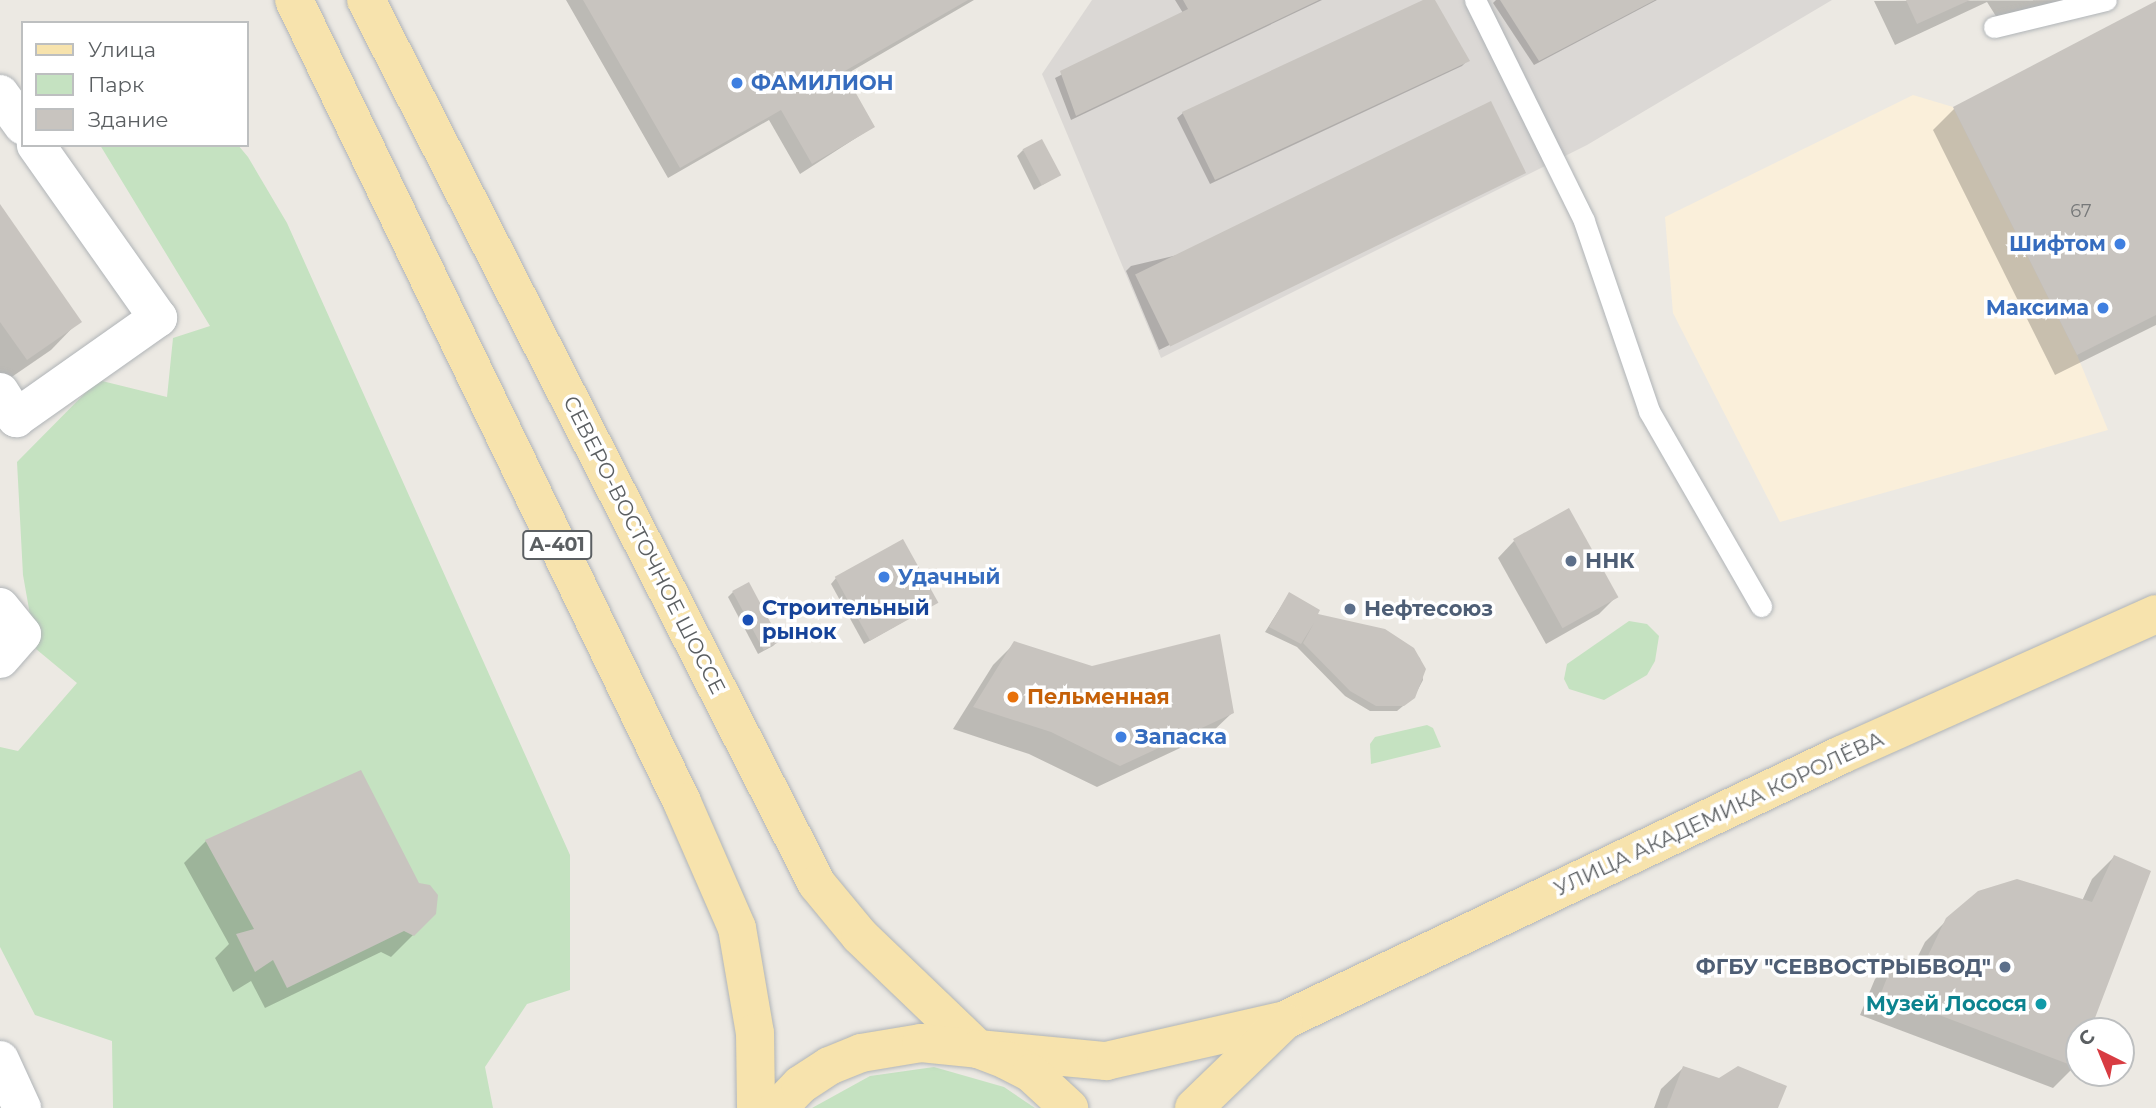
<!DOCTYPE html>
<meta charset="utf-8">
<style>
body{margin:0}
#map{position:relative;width:2156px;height:1108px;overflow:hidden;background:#ece9e3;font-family:Montserrat,sans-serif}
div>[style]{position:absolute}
.commercial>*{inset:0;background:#faefda}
.industrial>*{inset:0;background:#dbd8d5}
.green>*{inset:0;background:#c5e2c1}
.shadow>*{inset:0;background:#0003}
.building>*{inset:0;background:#c8c4bf;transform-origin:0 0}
.roads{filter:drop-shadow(0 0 2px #b0b4b7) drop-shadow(0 0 2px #b0b4b7)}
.service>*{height:21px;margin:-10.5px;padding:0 10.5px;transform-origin:10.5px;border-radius:10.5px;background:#fff}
.minor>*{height:38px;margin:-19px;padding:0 19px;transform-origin:19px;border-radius:19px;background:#fff}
.primary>*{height:38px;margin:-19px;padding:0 19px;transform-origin:19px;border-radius:19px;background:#f7e3ad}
.dots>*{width:19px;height:19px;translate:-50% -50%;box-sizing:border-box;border:4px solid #fff;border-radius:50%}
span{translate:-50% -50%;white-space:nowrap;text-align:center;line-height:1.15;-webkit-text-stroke:7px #fff;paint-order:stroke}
.number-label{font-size:18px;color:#767879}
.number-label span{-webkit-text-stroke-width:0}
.shield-label span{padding:2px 5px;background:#fff;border:2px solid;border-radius:5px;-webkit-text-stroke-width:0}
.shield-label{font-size:19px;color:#5b5f62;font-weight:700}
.shop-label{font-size:21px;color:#366cbe;font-weight:700}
.left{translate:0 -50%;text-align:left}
.right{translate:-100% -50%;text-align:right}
.street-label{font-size:21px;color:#5b5f62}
.service-label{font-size:21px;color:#4e5e75;font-weight:700}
.transit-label{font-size:21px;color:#164399;font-weight:700}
.food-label{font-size:21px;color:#c56008;font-weight:700}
.culture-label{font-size:21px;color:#0d838f;font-weight:700}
.legend{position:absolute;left:21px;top:21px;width:228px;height:126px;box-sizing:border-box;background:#fff;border:2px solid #bdbfc0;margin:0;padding:9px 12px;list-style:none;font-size:21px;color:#5b5f62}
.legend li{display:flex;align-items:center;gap:14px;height:35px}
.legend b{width:35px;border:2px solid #bdbfc0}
.north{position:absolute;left:2065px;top:1017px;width:70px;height:70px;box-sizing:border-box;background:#fff;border:2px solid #bdbfc0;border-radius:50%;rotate:317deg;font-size:19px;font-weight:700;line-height:28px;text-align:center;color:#5b5f62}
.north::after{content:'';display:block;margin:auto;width:24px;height:32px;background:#d83c42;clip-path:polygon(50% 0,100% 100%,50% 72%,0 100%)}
</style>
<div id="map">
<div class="commercial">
<i style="clip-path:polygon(1913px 95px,1953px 107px,2077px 355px,2108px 430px,1780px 522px,1673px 313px,1665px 217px)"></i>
</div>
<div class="industrial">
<i style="clip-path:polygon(1092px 0,1832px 0,1587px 145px,1161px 358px,1042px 74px)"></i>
</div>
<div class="green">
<i style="clip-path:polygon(100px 145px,238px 145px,248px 157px,287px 223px,570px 855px,570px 990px,527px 1004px,485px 1067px,493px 1108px,113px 1108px,112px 1041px,35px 1015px,0 947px,0 747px,18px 751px,77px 683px,36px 649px,23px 575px,17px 462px,98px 380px,167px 397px,173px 338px,210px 326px)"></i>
<i style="clip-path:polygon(1629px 621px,1647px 624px,1659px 636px,1655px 661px,1647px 675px,1604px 700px,1569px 689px,1564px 679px,1567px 664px)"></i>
<i style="clip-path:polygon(1427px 725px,1433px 728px,1441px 747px,1371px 764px,1370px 744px,1375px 737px)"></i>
<i style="clip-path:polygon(934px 1067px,1004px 1087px,1035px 1108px,812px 1108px,870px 1076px)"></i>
</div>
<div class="shadow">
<i style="clip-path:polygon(566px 0,974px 0,838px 79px,873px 127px,800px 174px,769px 120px,668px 178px)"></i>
<i style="clip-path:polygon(1175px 0,1322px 0,1071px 120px,1055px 78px,1183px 13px)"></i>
<i style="clip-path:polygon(1427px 0,1433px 0,1468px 60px,1462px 66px,1210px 184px,1177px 118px,1183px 113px)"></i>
<i style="clip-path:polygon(1496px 0,1657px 0,1534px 65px,1493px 3px)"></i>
<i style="clip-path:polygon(2067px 0,1999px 21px,1987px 2px,1895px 45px,1874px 1px)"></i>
<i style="clip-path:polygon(2156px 3px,2156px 325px,2055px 375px,1933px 130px,1954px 109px)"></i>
<i style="clip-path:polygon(1023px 150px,1059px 175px,1034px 190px,1017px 156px)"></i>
<i style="clip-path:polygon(1524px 173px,1159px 350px,1126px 271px,1131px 266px)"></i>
<i style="clip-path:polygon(0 207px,79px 321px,51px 350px,0 385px)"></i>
<i style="clip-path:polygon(1514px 541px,1616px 597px,1599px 614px,1546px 644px,1498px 558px)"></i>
<i style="clip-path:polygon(836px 578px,936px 603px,864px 644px,831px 584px)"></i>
<i style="clip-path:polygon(733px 592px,778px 641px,773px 646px,758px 654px,728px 597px)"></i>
<i style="clip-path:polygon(1289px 594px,1316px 615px,1420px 658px,1423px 680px,1414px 697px,1397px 711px,1370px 711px,1345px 696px,1297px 647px,1265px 632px)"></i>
<i style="clip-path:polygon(1015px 643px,1232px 713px,1210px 734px,1097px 787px,1029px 754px,953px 729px,993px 665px)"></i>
<i style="clip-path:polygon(206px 841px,435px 913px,391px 957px,381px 952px,265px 1008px,251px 981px,233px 992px,215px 958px,229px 944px,184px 863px)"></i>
<i style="clip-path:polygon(2114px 857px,2088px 1031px,2079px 1031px,2075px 1066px,2053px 1088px,1860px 1015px,1875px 979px,1896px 957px,1914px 964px,1925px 942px,1947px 920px,2082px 901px,2092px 879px)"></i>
<i style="clip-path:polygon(1683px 1068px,1777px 1108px,1654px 1108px,1661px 1089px)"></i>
</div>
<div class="building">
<i style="clip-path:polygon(583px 0,968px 0,838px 75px,843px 85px,849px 81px,875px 127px,812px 164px,781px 110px,680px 168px)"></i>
<i style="clip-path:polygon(1183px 0,1319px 0,1076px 116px,1060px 71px,1188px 9px)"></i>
<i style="clip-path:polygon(1423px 0,1435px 0,1470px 61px,1215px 180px,1182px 112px)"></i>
<i style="clip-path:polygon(1500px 0,1655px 0,1539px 61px)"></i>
<i style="clip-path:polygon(1906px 0,1970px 0,1917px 24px)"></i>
<i style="clip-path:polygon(2156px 1px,2156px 315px,2077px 355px,1953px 107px)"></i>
<i style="left:1491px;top:101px;width:80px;height:396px;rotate:64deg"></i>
<i style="left:1042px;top:139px;width:41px;height:22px;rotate:62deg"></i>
<i style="clip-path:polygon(0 204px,82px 322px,27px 360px,0 322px)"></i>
<i style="left:1569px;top:508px;width:102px;height:64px;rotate:61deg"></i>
<i style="left:903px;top:539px;width:73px;height:78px;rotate:61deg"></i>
<i style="left:749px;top:582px;width:67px;height:19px;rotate:62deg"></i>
<i style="clip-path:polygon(1289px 592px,1320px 610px,1318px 614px,1385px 629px,1414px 648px,1426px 669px,1415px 698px,1404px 706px,1376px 706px,1350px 691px,1303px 643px,1314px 623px,1301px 644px,1269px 627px)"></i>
<i style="clip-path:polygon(1220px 634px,1234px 713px,1120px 766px,1051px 732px,973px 707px,1014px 641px,1092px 666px)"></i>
<i style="clip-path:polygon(361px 770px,419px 883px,430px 885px,438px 895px,436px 914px,414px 936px,404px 931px,287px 988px,273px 960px,255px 972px,236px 934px,254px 929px,205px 840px)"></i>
<i style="clip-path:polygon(2114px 855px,2151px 871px,2090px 1031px,2079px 1031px,2076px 1067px,1881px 993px,1896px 955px,1923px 966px,1946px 918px,1978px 891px,2017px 879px,2092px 902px)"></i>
<i style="clip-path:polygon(1683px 1066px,1719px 1078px,1738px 1066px,1787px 1086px,1778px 1108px,1667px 1108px)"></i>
</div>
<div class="roads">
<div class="service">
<i style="left:1475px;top:0;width:246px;rotate:63.7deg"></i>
<i style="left:1584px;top:221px;width:201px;rotate:71.1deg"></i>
<i style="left:1649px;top:411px;width:225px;rotate:60.1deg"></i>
<i style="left:1994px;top:27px;width:115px;rotate:-13.6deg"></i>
</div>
<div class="minor">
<i style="left:0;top:94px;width:39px;rotate:54deg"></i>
<i style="left:0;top:392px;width:31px;rotate:58deg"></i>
<i style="left:16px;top:418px;width:174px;rotate:-35.2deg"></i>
<i style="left:158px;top:318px;width:212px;rotate:-125.2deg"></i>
<i style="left:0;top:607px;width:35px;rotate:51deg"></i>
<i style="left:22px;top:634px;width:33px;rotate:131deg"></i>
<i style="left:0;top:1060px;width:53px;rotate:65.4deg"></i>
</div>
<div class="primary">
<i style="left:294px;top:0;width:891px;rotate:64.18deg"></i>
<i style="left:682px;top:802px;width:137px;rotate:66.4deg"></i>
<i style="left:737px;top:928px;width:107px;rotate:80.3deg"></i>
<i style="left:755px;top:1033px;width:75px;rotate:89.2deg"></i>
<i style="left:366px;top:0;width:992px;rotate:62.97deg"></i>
<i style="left:817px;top:884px;width:67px;rotate:50.4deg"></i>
<i style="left:860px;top:936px;width:163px;rotate:43.8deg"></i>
<i style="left:978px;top:1049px;width:129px;rotate:5.4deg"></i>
<i style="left:1106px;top:1061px;width:184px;rotate:-12.9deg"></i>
<i style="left:1285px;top:1020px;width:616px;rotate:-25.48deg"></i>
<i style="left:1841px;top:755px;width:345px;rotate:-24.1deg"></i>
<i style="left:778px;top:1108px;width:32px;rotate:-46deg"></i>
<i style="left:800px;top:1085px;width:35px;rotate:-33deg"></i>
<i style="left:829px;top:1066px;width:35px;rotate:-22deg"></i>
<i style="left:861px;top:1053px;width:61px;rotate:-9.5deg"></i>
<i style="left:921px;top:1043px;width:57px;rotate:6deg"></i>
<i style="left:978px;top:1049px;width:30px;rotate:21deg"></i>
<i style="left:1006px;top:1060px;width:28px;rotate:27deg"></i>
<i style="left:1031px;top:1073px;width:52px;rotate:42.6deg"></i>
<i style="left:1194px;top:1108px;width:124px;rotate:-44deg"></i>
</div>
</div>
<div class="dots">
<i style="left:737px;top:83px;background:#3f7fe0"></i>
<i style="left:2120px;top:244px;background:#3f7fe0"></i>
<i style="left:2103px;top:308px;background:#3f7fe0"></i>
<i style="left:1571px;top:561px;background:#5c6f8a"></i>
<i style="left:884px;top:577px;background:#3f7fe0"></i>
<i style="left:1350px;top:609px;background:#5c6f8a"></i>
<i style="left:748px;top:620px;background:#1a4fb4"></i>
<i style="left:1013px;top:697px;background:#e8710a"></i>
<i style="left:1121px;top:737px;background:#3f7fe0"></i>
<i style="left:2005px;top:967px;background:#5c6f8a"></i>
<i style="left:2041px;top:1004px;background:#0f9aa8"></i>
</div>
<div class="number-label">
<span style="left:2081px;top:211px">67</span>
</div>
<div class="shield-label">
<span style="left:557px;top:545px">А-401</span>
</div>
<div class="shop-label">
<span class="left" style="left:751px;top:83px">ФАМИЛИОН</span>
<span class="right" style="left:2106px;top:244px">Шифтом</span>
<span class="right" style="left:2089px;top:308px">Максима</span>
<span class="left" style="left:898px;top:577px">Удачный</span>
<span class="left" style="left:1135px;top:737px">Запаска</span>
</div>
<div class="street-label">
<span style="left:644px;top:545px;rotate:63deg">СЕВЕРО-ВОСТОЧНОЕ ШОССЕ</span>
<span style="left:1719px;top:814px;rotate:-25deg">УЛИЦА АКАДЕМИКА КОРОЛЁВА</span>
</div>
<div class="service-label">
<span class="left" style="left:1585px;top:561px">ННК</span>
<span class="left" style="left:1364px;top:609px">Нефтесоюз</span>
<span class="right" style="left:1991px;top:967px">ФГБУ "СЕВВОСТРЫБВОД"</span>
</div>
<div class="transit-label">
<span class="left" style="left:762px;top:620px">Строительный<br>рынок</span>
</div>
<div class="food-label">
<span class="left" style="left:1027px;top:697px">Пельменная</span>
</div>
<div class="culture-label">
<span class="right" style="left:2027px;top:1004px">Музей Лосося</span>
</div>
<ul class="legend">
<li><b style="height:9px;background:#f7e3ad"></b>Улица</li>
<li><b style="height:19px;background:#c5e2c1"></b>Парк</li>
<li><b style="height:19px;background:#c8c4bf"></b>Здание</li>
</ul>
<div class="north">С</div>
</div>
